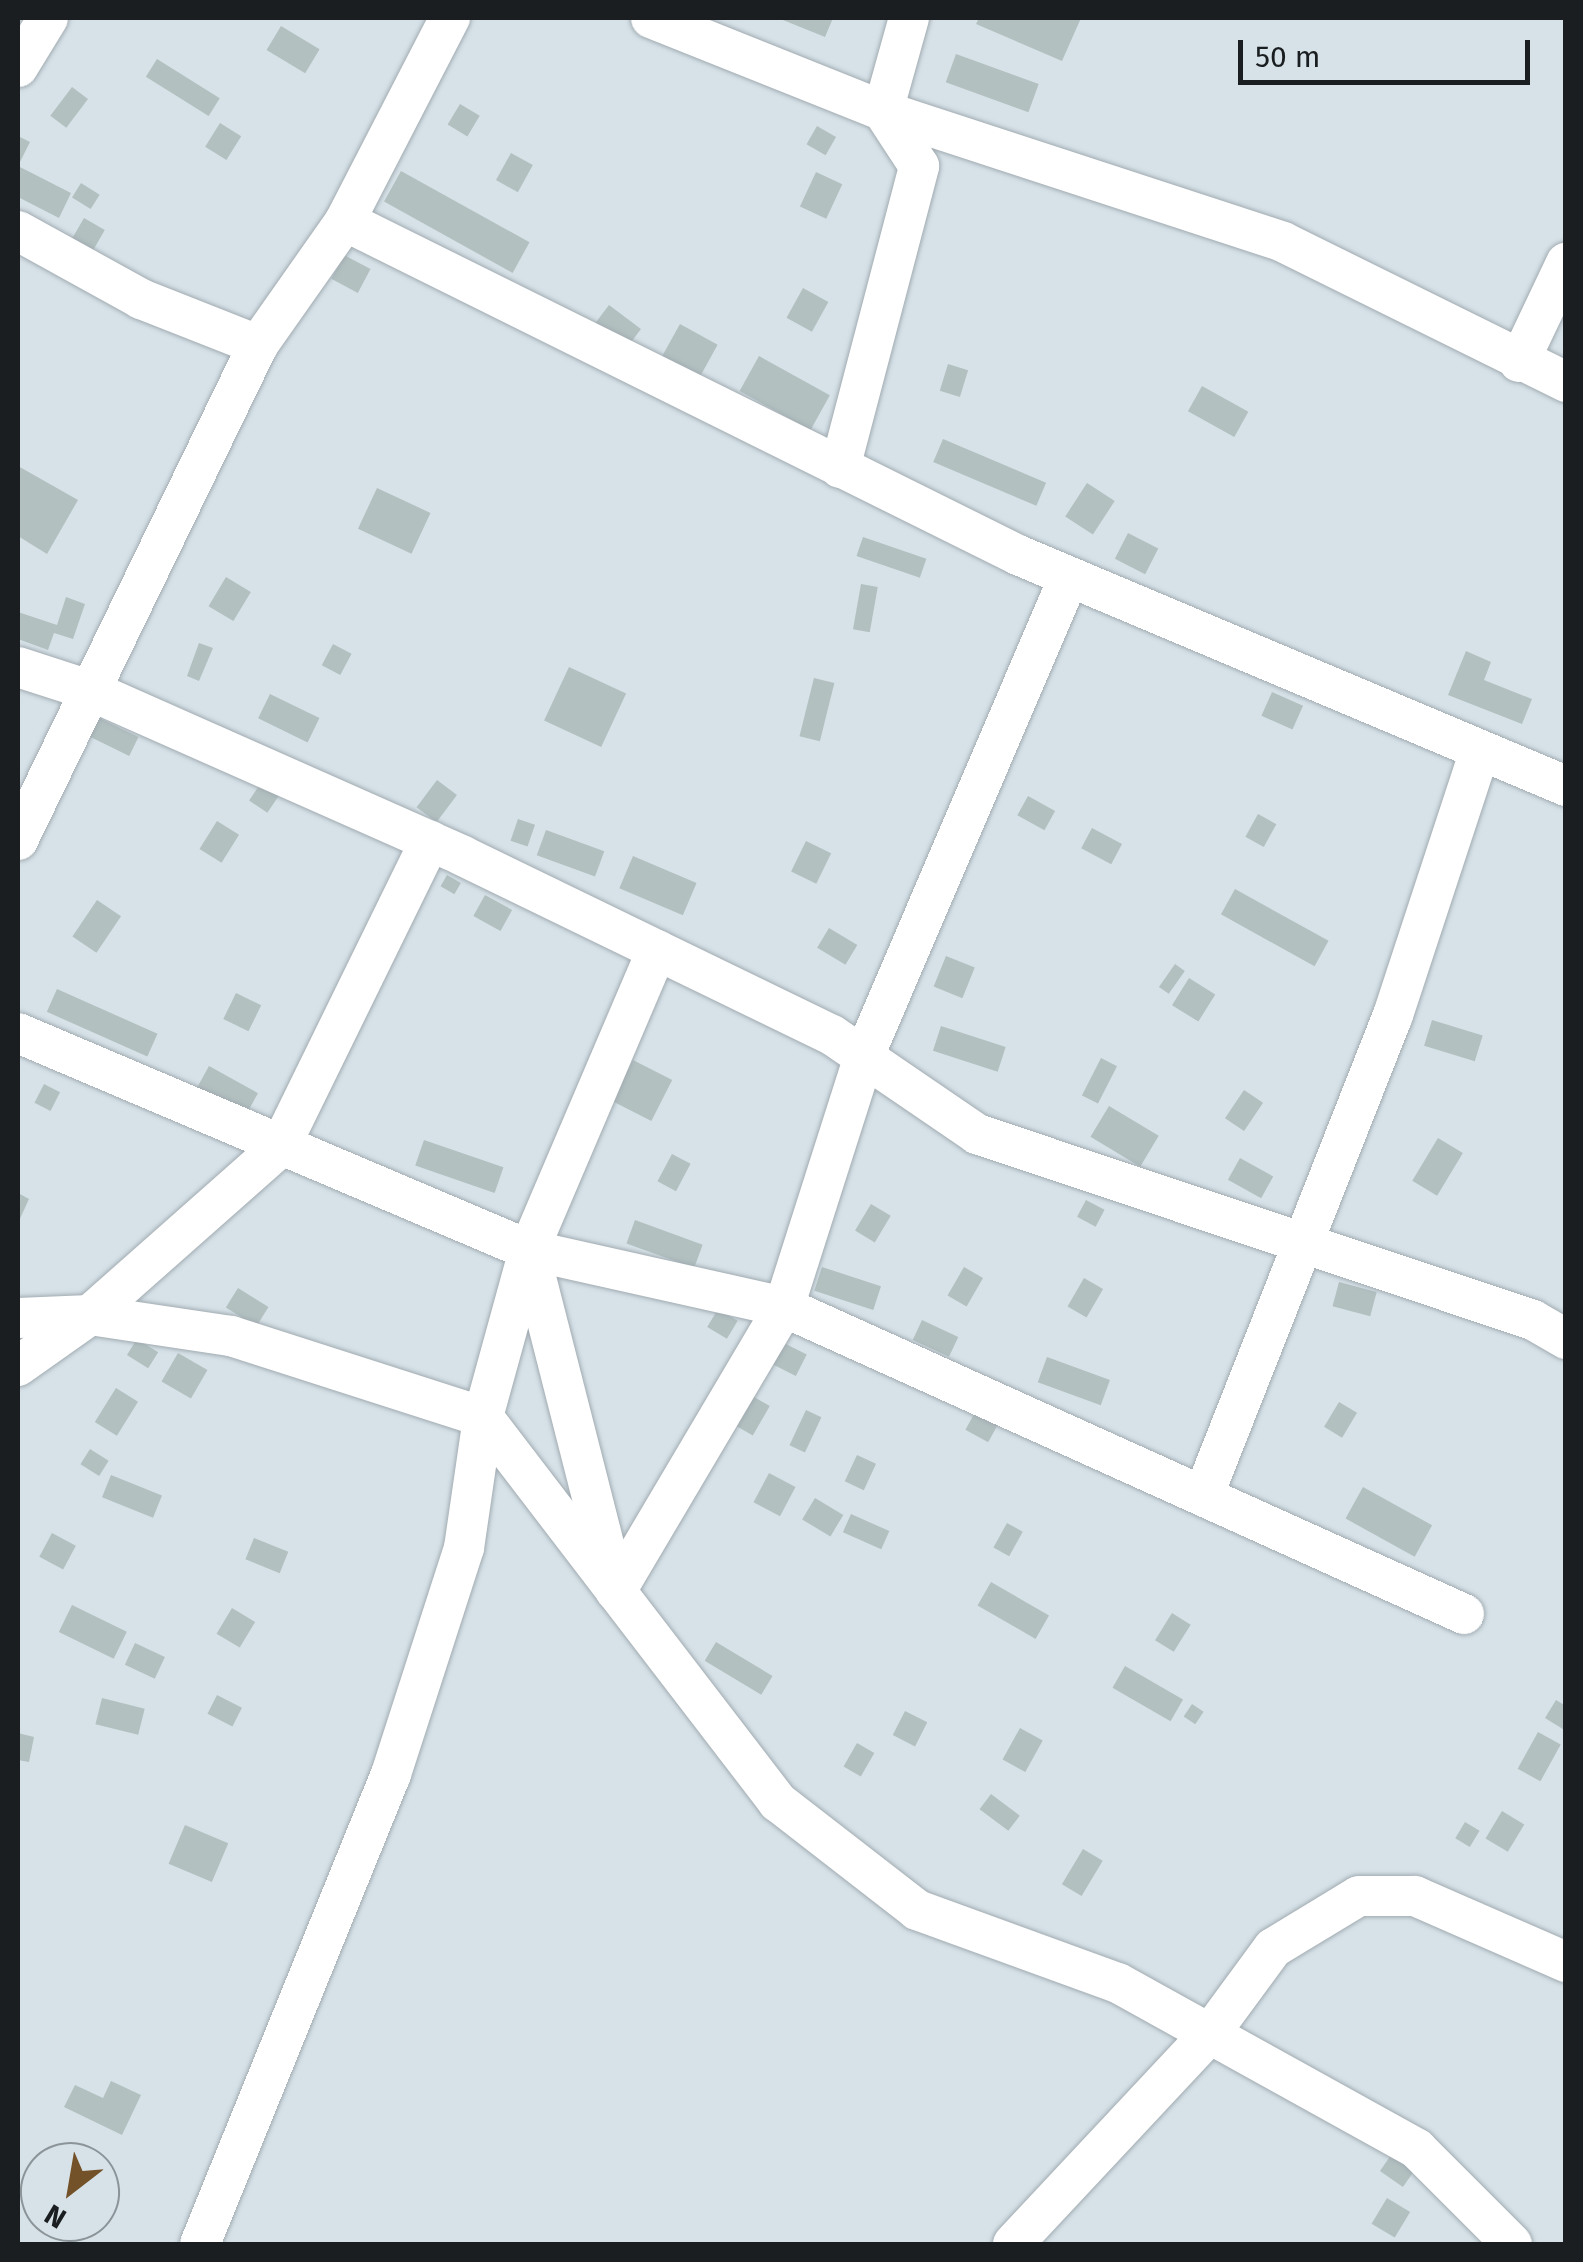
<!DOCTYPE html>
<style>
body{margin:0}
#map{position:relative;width:1583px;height:2262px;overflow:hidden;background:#d6e2e8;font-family:"Fira Sans",sans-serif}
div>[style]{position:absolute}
.building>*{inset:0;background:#b2c0c0;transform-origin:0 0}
.roads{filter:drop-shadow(0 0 2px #a1abb1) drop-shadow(0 0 2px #a1abb1)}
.minor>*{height:40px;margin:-20px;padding:0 20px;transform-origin:20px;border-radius:20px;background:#fff}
span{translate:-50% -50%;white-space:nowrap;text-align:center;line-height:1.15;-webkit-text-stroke:9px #d6e2e8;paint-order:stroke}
.frame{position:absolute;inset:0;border:20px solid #1a1e20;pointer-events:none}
.north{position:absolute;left:20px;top:2142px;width:100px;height:100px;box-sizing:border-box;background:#d6e2e8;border:2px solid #8b9498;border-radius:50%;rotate:211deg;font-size:28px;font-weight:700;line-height:40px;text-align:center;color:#1a1e20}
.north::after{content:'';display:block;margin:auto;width:35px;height:45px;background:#735229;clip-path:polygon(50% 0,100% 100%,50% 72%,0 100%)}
.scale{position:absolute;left:1238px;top:40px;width:292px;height:45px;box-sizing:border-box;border:5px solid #1a1e20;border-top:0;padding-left:12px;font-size:30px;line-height:35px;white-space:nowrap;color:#1a1e20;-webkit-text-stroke:8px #d6e2e8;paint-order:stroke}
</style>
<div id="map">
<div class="building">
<i style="clip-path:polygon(778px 18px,833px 18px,825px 37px)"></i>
<i style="clip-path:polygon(979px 18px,1081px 18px,1062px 61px,976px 24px)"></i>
<i style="left:281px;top:26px;width:45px;height:28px;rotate:31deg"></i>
<i style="left:956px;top:54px;width:88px;height:30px;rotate:20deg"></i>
<i style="left:157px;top:59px;width:74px;height:21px;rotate:32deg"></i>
<i style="left:72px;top:87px;width:20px;height:36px;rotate:37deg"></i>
<i style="left:460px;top:104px;width:23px;height:24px;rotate:31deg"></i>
<i style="left:220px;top:123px;width:25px;height:28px;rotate:32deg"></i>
<i style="left:817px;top:126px;width:22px;height:21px;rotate:30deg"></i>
<i style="clip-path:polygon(18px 136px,30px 142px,18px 166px,71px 193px,59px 218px,18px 197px)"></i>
<i style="left:511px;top:153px;width:25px;height:31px;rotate:29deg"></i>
<i style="left:401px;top:171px;width:147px;height:35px;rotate:29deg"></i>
<i style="left:816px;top:172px;width:29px;height:38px;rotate:25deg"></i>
<i style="left:81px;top:183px;width:22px;height:17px;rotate:32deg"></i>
<i style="left:84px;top:218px;width:24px;height:24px;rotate:30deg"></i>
<i style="left:344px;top:255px;width:30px;height:27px;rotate:28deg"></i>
<i style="left:803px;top:288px;width:29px;height:34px;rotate:29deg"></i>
<i style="left:609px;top:305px;width:40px;height:26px;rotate:37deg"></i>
<i style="left:680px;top:324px;width:43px;height:43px;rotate:29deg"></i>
<i style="left:759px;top:356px;width:81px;height:40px;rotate:29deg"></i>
<i style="left:948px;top:364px;width:21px;height:28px;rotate:17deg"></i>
<i style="left:1202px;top:386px;width:53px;height:29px;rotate:29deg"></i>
<i style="left:943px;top:439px;width:112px;height:25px;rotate:23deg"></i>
<i style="clip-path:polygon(18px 466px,78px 500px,47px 554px,18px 536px)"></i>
<i style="left:1087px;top:483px;width:33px;height:40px;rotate:33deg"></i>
<i style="left:377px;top:488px;width:59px;height:45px;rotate:25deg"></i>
<i style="left:1128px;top:533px;width:34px;height:29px;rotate:27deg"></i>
<i style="left:863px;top:537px;width:67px;height:20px;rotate:19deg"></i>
<i style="left:226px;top:577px;width:29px;height:34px;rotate:31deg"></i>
<i style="left:861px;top:584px;width:17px;height:46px;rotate:10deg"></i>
<i style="clip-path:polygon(66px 597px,85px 604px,73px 639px,54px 633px,48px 650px,18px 639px,18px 612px,57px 625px)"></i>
<i style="clip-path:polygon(199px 643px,213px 648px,199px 681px,187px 676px)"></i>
<i style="left:333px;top:644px;width:21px;height:24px;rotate:28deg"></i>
<i style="clip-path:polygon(1466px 651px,1491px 662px,1484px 680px,1532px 699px,1522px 724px,1448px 695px)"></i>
<i style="left:569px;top:667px;width:63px;height:59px;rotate:25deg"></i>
<i style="left:814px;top:678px;width:21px;height:60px;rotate:14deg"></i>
<i style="left:1272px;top:692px;width:34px;height:26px;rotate:24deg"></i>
<i style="left:270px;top:694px;width:55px;height:27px;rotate:26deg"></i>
<i style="left:89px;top:713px;width:55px;height:21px;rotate:26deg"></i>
<i style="left:267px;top:774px;width:22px;height:32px;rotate:34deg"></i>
<i style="left:437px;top:780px;width:25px;height:34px;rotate:37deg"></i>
<i style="left:1028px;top:796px;width:31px;height:22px;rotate:29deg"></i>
<i style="left:1258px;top:814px;width:21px;height:26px;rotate:29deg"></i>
<i style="left:518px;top:819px;width:18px;height:23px;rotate:19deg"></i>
<i style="left:217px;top:821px;width:26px;height:33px;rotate:32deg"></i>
<i style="left:1092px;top:828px;width:34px;height:23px;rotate:28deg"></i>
<i style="left:546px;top:830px;width:62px;height:27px;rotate:20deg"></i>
<i style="left:806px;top:841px;width:28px;height:34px;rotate:26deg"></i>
<i style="left:633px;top:856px;width:69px;height:35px;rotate:23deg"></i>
<i style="left:447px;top:875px;width:16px;height:13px;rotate:30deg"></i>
<i style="left:1235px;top:889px;width:107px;height:29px;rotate:29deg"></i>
<i style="left:485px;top:895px;width:31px;height:24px;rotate:29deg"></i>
<i style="left:97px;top:900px;width:29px;height:44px;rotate:34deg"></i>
<i style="left:829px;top:928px;width:33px;height:23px;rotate:31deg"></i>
<i style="left:946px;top:956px;width:31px;height:33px;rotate:22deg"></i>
<i style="left:1175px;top:964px;width:12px;height:28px;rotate:35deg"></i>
<i style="left:1189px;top:978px;width:31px;height:32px;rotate:32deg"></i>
<i style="left:57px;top:989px;width:110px;height:25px;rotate:24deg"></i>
<i style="left:236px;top:993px;width:28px;height:29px;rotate:26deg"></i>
<i style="left:1432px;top:1020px;width:53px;height:27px;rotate:17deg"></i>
<i style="left:941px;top:1026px;width:68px;height:26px;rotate:18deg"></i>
<i style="left:1101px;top:1058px;width:18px;height:42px;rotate:27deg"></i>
<i style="left:633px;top:1060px;width:44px;height:46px;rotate:27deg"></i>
<i style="left:209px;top:1066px;width:56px;height:26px;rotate:29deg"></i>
<i style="left:44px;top:1084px;width:18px;height:21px;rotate:27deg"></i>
<i style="left:1244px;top:1090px;width:23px;height:34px;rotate:34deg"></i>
<i style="left:1109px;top:1106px;width:58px;height:36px;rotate:31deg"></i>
<i style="left:1438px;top:1138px;width:29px;height:50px;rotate:31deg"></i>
<i style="left:424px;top:1140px;width:84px;height:27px;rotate:19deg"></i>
<i style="left:672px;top:1154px;width:21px;height:31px;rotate:28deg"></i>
<i style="left:1240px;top:1158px;width:38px;height:25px;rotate:29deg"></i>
<i style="clip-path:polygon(18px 1193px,29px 1199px,18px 1223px)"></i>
<i style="left:1086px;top:1200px;width:21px;height:19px;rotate:28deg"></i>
<i style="left:871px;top:1204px;width:23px;height:31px;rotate:31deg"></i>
<i style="left:635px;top:1220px;width:72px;height:25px;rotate:20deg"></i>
<i style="left:822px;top:1267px;width:62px;height:25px;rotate:18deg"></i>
<i style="left:964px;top:1267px;width:22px;height:33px;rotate:30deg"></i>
<i style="left:1084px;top:1278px;width:22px;height:33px;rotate:30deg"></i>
<i style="left:1339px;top:1282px;width:39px;height:25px;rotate:15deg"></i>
<i style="left:238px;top:1288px;width:36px;height:23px;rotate:32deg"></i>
<i style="left:718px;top:1309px;width:23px;height:21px;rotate:31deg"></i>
<i style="left:922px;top:1320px;width:40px;height:22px;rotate:25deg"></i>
<i style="left:137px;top:1339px;width:25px;height:19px;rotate:32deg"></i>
<i style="left:780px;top:1341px;width:30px;height:24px;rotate:27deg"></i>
<i style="left:178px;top:1353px;width:34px;height:33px;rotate:30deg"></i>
<i style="left:1047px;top:1357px;width:67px;height:27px;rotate:20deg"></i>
<i style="left:116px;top:1388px;width:26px;height:40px;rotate:32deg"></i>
<i style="left:749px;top:1394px;width:24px;height:34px;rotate:30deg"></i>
<i style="left:1339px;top:1402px;width:21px;height:29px;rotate:31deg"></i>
<i style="left:978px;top:1407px;width:26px;height:26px;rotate:29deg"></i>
<i style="left:806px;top:1410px;width:17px;height:39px;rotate:25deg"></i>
<i style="left:90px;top:1449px;width:22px;height:18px;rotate:32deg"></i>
<i style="left:857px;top:1455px;width:21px;height:29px;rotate:25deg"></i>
<i style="left:769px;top:1473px;width:30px;height:33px;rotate:28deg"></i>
<i style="left:111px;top:1475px;width:55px;height:24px;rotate:22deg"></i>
<i style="left:1363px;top:1487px;width:79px;height:36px;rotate:29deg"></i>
<i style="left:815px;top:1498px;width:33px;height:25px;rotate:31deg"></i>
<i style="left:851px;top:1514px;width:42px;height:20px;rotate:24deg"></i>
<i style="left:1007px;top:1523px;width:18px;height:28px;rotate:29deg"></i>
<i style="left:52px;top:1533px;width:27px;height:27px;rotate:28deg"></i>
<i style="left:254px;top:1538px;width:37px;height:23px;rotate:22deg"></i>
<i style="left:991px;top:1582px;width:67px;height:27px;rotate:30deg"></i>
<i style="left:72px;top:1605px;width:61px;height:30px;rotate:26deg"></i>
<i style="left:232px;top:1608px;width:27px;height:30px;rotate:31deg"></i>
<i style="left:1172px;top:1613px;width:22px;height:32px;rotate:32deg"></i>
<i style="left:716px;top:1642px;width:66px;height:22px;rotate:31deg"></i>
<i style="left:135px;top:1643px;width:33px;height:24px;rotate:25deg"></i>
<i style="left:1125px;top:1666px;width:67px;height:25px;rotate:30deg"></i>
<i style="left:217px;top:1695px;width:28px;height:21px;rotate:27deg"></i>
<i style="left:102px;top:1698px;width:44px;height:27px;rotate:14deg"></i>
<i style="clip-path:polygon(1556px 1700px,1566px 1706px,1566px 1731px,1545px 1718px)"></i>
<i style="left:1192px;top:1704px;width:14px;height:15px;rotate:34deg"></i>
<i style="left:905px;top:1711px;width:25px;height:27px;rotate:27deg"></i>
<i style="left:1020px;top:1728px;width:26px;height:36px;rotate:29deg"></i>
<i style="left:1538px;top:1732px;width:26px;height:42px;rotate:29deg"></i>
<i style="clip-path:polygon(18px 1733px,34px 1737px,29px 1762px,18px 1760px)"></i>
<i style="left:857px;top:1743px;width:20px;height:27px;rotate:30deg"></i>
<i style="left:991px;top:1794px;width:36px;height:19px;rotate:37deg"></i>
<i style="left:1502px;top:1811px;width:26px;height:32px;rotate:31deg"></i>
<i style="left:1465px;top:1822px;width:17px;height:19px;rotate:31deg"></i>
<i style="left:185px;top:1825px;width:47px;height:42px;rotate:23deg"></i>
<i style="left:1083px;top:1849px;width:23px;height:41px;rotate:31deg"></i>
<i style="clip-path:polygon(111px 2081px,141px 2095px,122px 2135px,64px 2107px,75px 2085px,103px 2098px)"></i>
<i style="left:1396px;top:2148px;width:28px;height:28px;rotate:35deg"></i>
<i style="left:1387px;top:2198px;width:27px;height:30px;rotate:31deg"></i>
</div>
<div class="roads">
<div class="minor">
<i style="left:651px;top:18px;width:250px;rotate:21.8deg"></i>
<i style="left:883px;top:111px;width:421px;rotate:18.1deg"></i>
<i style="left:1283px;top:242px;width:316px;rotate:26.3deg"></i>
<i style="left:18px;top:67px;width:57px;rotate:-58.5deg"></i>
<i style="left:345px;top:221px;width:751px;rotate:26.39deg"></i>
<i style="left:1018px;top:555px;width:595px;rotate:22.86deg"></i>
<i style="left:18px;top:231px;width:141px;rotate:28.9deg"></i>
<i style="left:141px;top:299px;width:126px;rotate:21.5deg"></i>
<i style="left:1519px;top:362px;width:110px;rotate:-64.6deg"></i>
<i style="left:840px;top:468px;width:312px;rotate:-75.3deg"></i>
<i style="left:919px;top:166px;width:66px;rotate:-123.2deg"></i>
<i style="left:883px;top:111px;width:97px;rotate:-74.4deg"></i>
<i style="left:18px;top:667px;width:75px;rotate:17.9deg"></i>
<i style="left:89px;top:690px;width:409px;rotate:23.9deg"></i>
<i style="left:463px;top:856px;width:410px;rotate:25.9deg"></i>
<i style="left:832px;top:1035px;width:176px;rotate:34.3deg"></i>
<i style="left:977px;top:1134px;width:586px;rotate:18.5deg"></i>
<i style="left:1533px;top:1320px;width:38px;rotate:30deg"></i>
<i style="left:18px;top:840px;width:550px;rotate:-64.13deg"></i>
<i style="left:258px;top:345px;width:151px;rotate:-54.9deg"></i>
<i style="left:345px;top:221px;width:229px;rotate:-62.7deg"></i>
<i style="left:18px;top:1033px;width:555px;rotate:23.01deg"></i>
<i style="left:529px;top:1250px;width:352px;rotate:75.7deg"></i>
<i style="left:616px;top:1591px;width:266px;rotate:52.5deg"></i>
<i style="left:778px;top:1802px;width:176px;rotate:37.8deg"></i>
<i style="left:917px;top:1910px;width:214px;rotate:20deg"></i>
<i style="left:1118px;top:1983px;width:342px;rotate:29deg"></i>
<i style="left:1417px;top:2149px;width:134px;rotate:45deg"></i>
<i style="left:529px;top:1250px;width:261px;rotate:12.6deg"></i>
<i style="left:784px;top:1307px;width:746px;rotate:24.3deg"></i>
<i style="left:18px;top:1318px;width:72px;rotate:-2.4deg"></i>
<i style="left:90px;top:1315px;width:143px;rotate:8.5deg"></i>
<i style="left:231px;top:1336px;width:265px;rotate:17.8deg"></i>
<i style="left:483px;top:1417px;width:219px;rotate:52.6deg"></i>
<i style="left:616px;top:1591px;width:330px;rotate:-59.4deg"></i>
<i style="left:784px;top:1307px;width:263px;rotate:-72.3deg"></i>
<i style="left:864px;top:1056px;width:521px;rotate:-66.83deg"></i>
<i style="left:18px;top:1366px;width:88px;rotate:-35.3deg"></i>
<i style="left:90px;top:1315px;width:254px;rotate:-41.5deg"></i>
<i style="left:280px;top:1147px;width:341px;rotate:-63.9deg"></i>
<i style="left:1204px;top:1494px;width:515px;rotate:-68.47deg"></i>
<i style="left:1393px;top:1015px;width:276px;rotate:-71.8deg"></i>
<i style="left:200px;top:2244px;width:507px;rotate:-67.88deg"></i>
<i style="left:391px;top:1774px;width:237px;rotate:-72.1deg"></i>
<i style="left:464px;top:1548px;width:132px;rotate:-81.7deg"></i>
<i style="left:483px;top:1417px;width:173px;rotate:-74.6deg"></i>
<i style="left:529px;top:1250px;width:326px;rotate:-66.9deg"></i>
<i style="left:1013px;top:2244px;width:291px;rotate:-46.9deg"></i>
<i style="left:1212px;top:2031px;width:103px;rotate:-53.7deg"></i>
<i style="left:1273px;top:1948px;width:100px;rotate:-31.2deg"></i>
<i style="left:1359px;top:1896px;width:56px"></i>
<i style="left:1415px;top:1896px;width:165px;rotate:23.6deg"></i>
</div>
</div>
<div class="frame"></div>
<div class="north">N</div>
<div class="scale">50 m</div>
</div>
